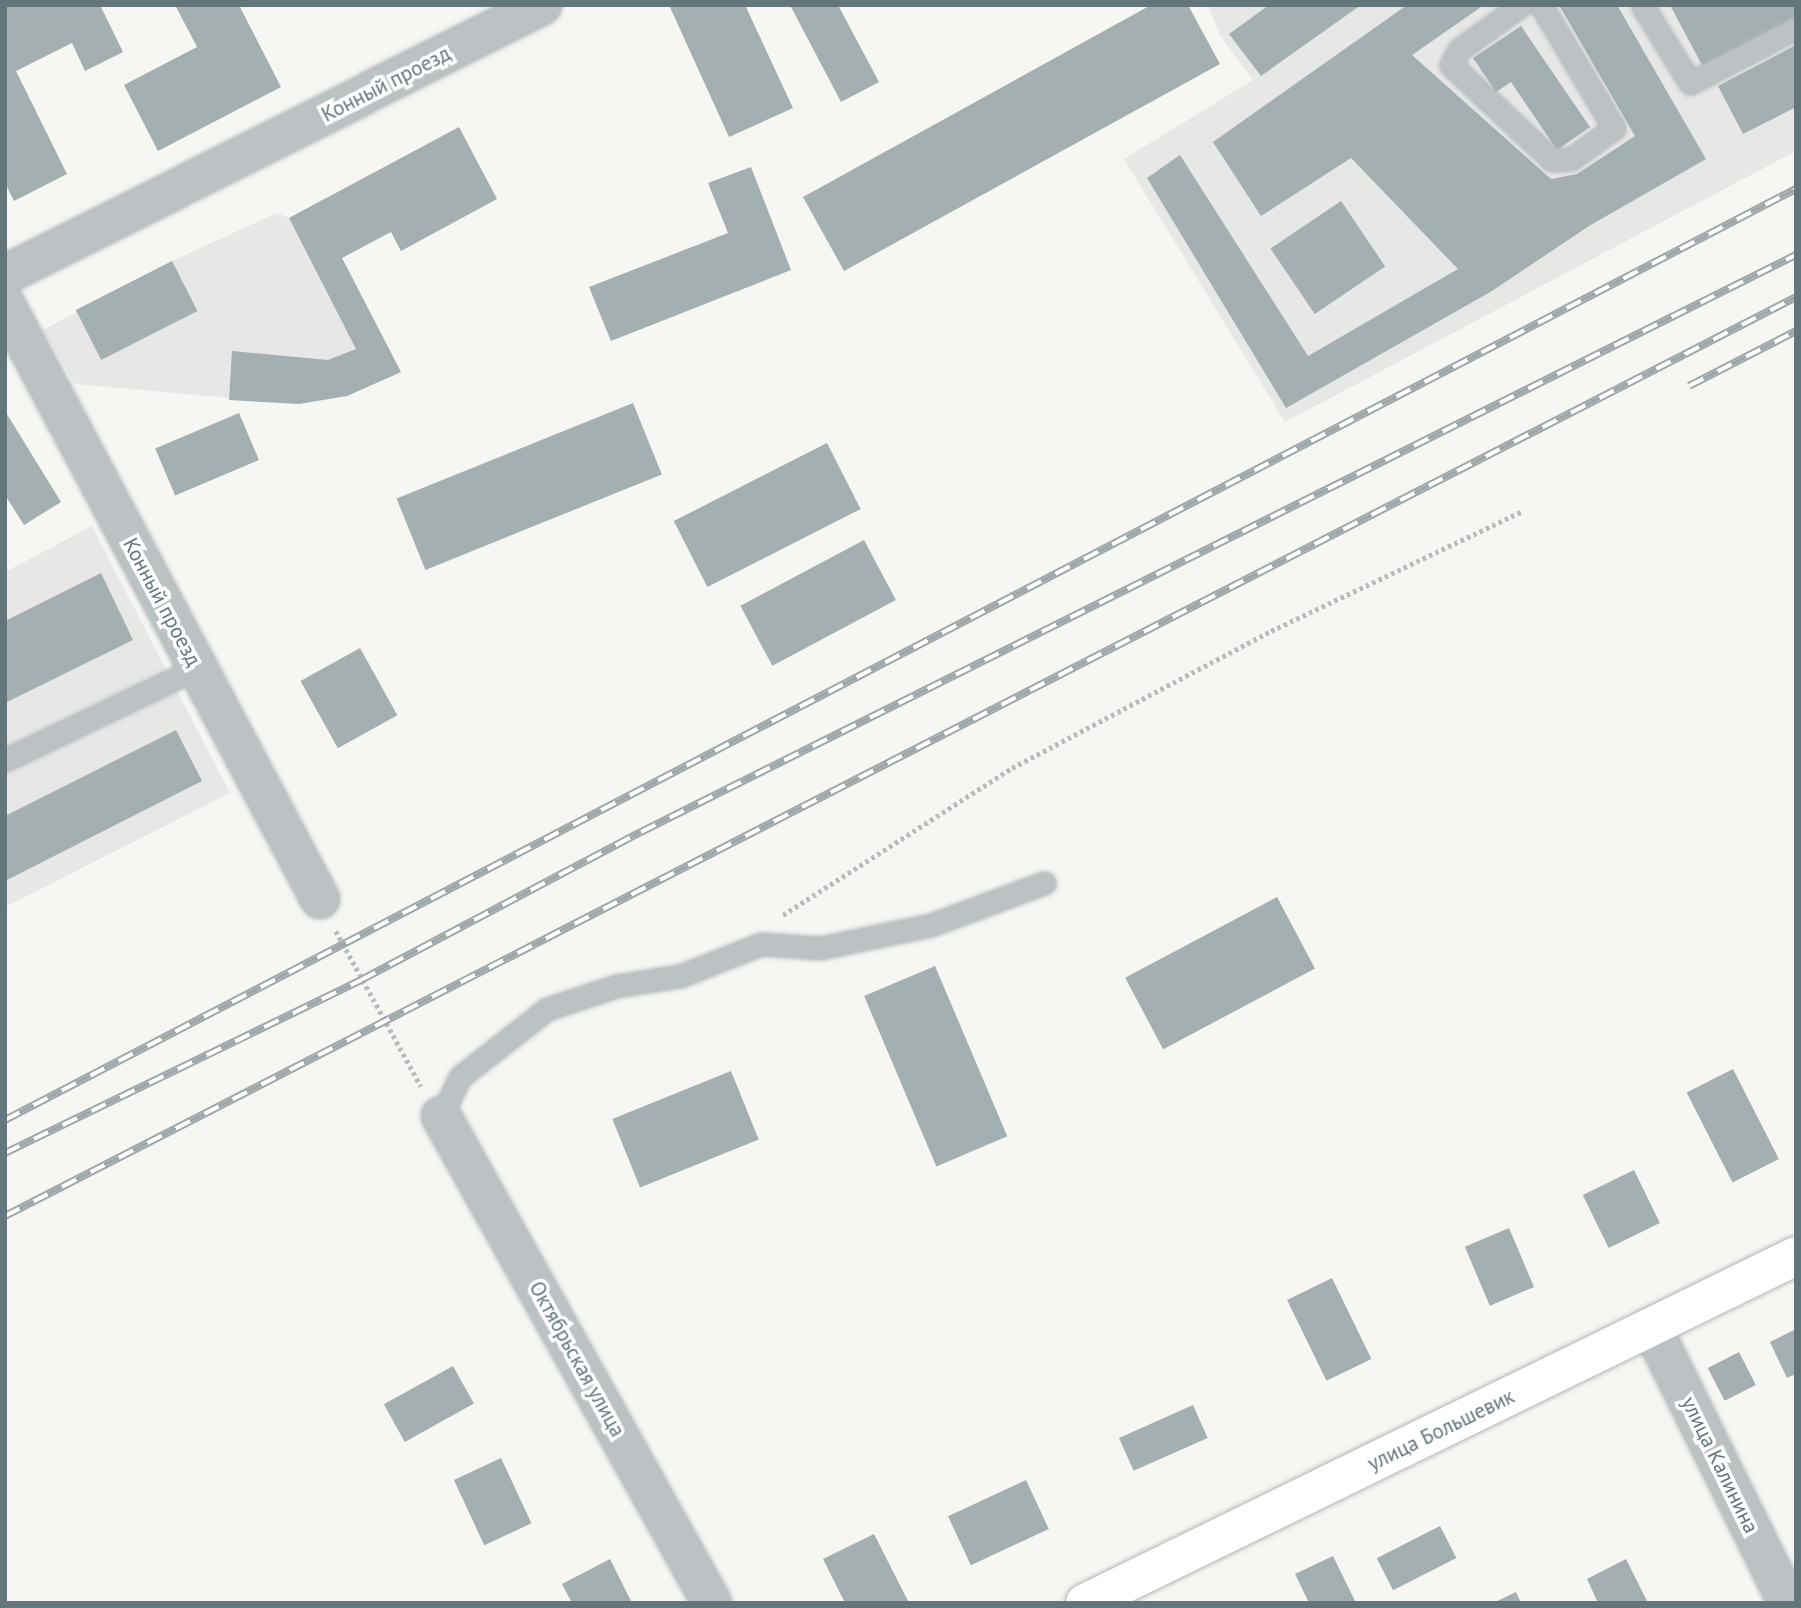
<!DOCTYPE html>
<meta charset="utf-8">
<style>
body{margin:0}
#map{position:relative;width:1801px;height:1608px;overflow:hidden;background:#f6f6f3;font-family:"PT Sans",sans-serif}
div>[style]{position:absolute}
.built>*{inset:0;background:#e7e7e6}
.building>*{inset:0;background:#a4afb2;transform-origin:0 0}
.path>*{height:4.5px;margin-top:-2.25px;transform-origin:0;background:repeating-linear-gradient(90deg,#b7bbbc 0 3.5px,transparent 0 7px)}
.roads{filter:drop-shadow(0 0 2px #b0b6b9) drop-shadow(0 0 2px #b0b6b9)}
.service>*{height:21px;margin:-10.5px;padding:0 10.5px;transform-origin:10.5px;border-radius:10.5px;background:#bcc2c4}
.minor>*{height:38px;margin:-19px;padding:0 19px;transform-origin:19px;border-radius:19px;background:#bcc2c4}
.primary>*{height:38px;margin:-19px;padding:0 19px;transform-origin:19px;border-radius:19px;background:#fff}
.rail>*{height:8px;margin-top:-4px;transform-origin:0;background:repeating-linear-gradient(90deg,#fff 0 16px,#9ea7aa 0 32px);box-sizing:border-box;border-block:2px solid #9ea7aa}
span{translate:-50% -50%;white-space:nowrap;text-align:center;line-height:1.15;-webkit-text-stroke:7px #fff;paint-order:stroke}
.street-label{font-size:21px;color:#62767c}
.frame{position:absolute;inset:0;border:7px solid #62767c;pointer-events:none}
</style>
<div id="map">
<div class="built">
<i style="clip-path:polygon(1208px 5px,1796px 5px,1796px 151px,1285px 422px,1124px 159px,1253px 80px,1220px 35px)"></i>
<i style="clip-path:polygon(327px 197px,355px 251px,342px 258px,401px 372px,347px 396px,299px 404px,75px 384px,43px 330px,172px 261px,277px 213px,289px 218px)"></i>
<i style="clip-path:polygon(92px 526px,230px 793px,5px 907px,5px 572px)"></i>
</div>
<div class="building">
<i style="clip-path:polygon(5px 5px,100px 5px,123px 52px,85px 71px,72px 43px,16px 71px,67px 174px,14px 201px,5px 183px)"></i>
<i style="clip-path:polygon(175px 5px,239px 5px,281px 87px,158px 151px,124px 85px,197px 47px)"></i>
<i style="clip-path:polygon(669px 5px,745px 5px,793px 108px,729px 137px)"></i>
<i style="clip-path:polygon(790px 5px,838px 5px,879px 82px,841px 102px)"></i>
<i style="clip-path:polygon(1151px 5px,1188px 5px,1220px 64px,844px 271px,803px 197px)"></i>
<i style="clip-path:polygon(1269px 5px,1361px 5px,1261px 76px,1229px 34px)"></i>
<i style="clip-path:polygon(1407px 5px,1484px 5px,1412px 55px,1551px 179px,1577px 174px,1635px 136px,1559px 5px,1617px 5px,1706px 159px,1589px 226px,1492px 291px,1286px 408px,1147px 178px,1180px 155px,1308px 356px,1458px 269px,1351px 158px,1261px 216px,1213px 142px)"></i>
<i style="clip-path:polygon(1670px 5px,1796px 5px,1796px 18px,1703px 67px)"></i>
<i style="clip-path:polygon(1521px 26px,1590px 127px,1557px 150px,1511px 82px,1496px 92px,1473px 58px)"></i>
<i style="clip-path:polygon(1796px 45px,1796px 107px,1743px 134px,1718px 86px)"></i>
<i style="clip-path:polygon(459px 127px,497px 199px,401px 251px,391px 232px,342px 258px,401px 372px,347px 396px,299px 404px,229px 400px,232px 351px,328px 360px,356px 349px,289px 218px)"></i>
<i style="clip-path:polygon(751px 167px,791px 270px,611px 341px,589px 287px,728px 233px,708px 183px)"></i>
<i style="left:1341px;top:201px;width:79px;height:85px;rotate:56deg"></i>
<i style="left:172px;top:261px;width:56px;height:108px;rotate:63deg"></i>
<i style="left:633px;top:403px;width:77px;height:255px;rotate:68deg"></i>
<i style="clip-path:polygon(5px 411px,61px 502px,24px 525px,5px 495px)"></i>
<i style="left:239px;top:413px;width:51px;height:91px;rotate:67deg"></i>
<i style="left:827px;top:443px;width:74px;height:172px;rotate:63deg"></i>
<i style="left:864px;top:540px;width:68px;height:140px;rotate:62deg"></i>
<i style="clip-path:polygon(101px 573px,133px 640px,5px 703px,5px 621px)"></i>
<i style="left:360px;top:648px;width:77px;height:68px;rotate:61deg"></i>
<i style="clip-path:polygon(176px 730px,202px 781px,5px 881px,5px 816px)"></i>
<i style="left:1277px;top:897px;width:81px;height:172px;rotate:62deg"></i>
<i style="left:935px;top:966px;width:185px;height:77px;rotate:67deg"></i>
<i style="left:1733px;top:1069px;width:101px;height:52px;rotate:63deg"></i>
<i style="left:731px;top:1071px;width:74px;height:128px;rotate:68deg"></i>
<i style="left:1634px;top:1170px;width:59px;height:57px;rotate:64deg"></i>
<i style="left:1509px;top:1228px;width:64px;height:48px;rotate:67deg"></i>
<i style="left:1332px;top:1278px;width:90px;height:50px;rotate:64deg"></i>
<i style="clip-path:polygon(1796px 1329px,1796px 1374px,1787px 1378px,1770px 1342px)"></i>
<i style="left:1739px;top:1352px;width:37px;height:35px;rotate:63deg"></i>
<i style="left:453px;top:1366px;width:43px;height:79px;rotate:61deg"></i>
<i style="left:1193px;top:1405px;width:36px;height:81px;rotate:66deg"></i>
<i style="left:501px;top:1458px;width:72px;height:52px;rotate:65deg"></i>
<i style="left:1026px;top:1480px;width:54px;height:86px;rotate:65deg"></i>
<i style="left:1440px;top:1526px;width:36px;height:71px;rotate:63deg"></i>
<i style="clip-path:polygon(874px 1534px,909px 1603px,845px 1603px,823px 1559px)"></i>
<i style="clip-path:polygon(1333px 1556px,1356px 1603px,1309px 1603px,1295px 1574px)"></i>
<i style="clip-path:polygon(610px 1559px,632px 1603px,572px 1603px,562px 1584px)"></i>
<i style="clip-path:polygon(1626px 1559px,1648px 1603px,1598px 1603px,1587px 1579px)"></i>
<i style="clip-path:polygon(1516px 1592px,1521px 1603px,1493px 1603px)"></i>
</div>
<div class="path">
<i style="left:783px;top:915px;width:272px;rotate:-32.7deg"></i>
<i style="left:1012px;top:768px;width:293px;rotate:-27.9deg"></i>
<i style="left:1271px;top:631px;width:277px;rotate:-25.5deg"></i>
<i style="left:336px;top:931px;width:177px;rotate:61.3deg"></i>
</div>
<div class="roads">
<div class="service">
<i style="left:1521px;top:5px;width:77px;rotate:144deg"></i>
<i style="left:1459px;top:50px;width:17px;rotate:118deg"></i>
<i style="left:1451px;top:65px;width:139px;rotate:43.2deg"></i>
<i style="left:1552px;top:160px;width:19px;rotate:-3deg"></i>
<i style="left:1571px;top:159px;width:53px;rotate:-35.8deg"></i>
<i style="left:1614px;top:128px;width:143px;rotate:-120.7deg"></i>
<i style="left:1642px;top:5px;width:92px;rotate:58.4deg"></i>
<i style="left:1690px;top:83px;width:119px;rotate:-27.4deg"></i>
<i style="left:5px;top:760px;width:213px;rotate:-25.6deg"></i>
<i style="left:441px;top:1116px;width:43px;rotate:-64deg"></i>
<i style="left:460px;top:1077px;width:110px;rotate:-38deg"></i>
<i style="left:547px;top:1009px;width:73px;rotate:-18.4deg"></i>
<i style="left:616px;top:986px;width:65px;rotate:-8.9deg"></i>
<i style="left:680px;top:976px;width:87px;rotate:-21.6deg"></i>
<i style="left:761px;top:944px;width:59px;rotate:3.9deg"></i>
<i style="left:820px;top:948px;width:113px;rotate:-11.7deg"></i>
<i style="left:931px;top:925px;width:121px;rotate:-20.4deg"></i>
</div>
<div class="minor">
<i style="left:5px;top:275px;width:601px;rotate:-26.69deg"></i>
<i style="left:5px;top:304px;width:673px;rotate:62.1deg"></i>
<i style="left:441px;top:1116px;width:557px;rotate:60.91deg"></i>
<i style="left:1652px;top:1328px;width:307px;rotate:63.7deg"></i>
</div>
<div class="primary">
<i style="left:1085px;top:1603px;width:791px;rotate:-26.01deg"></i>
</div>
</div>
<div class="rail">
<i style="left:1689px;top:386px;width:120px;rotate:-27.2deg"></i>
<i style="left:5px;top:1120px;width:2019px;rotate:-27.47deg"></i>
<i style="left:5px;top:1153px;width:396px;rotate:-25.9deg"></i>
<i style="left:361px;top:980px;width:317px;rotate:-27.9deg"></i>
<i style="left:641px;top:832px;width:1291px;rotate:-26.55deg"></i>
<i style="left:5px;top:1216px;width:2013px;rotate:-27.16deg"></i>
</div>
<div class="street-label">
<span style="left:386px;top:84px;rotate:-27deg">Конный проезд</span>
<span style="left:162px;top:602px;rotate:62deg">Конный проезд</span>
<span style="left:577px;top:1359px;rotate:61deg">Октябрьская улица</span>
<span style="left:1441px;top:1430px;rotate:-26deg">улица Большевик</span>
<span style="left:1720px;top:1465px;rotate:64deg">улица Калинина</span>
</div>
<div class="frame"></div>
</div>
